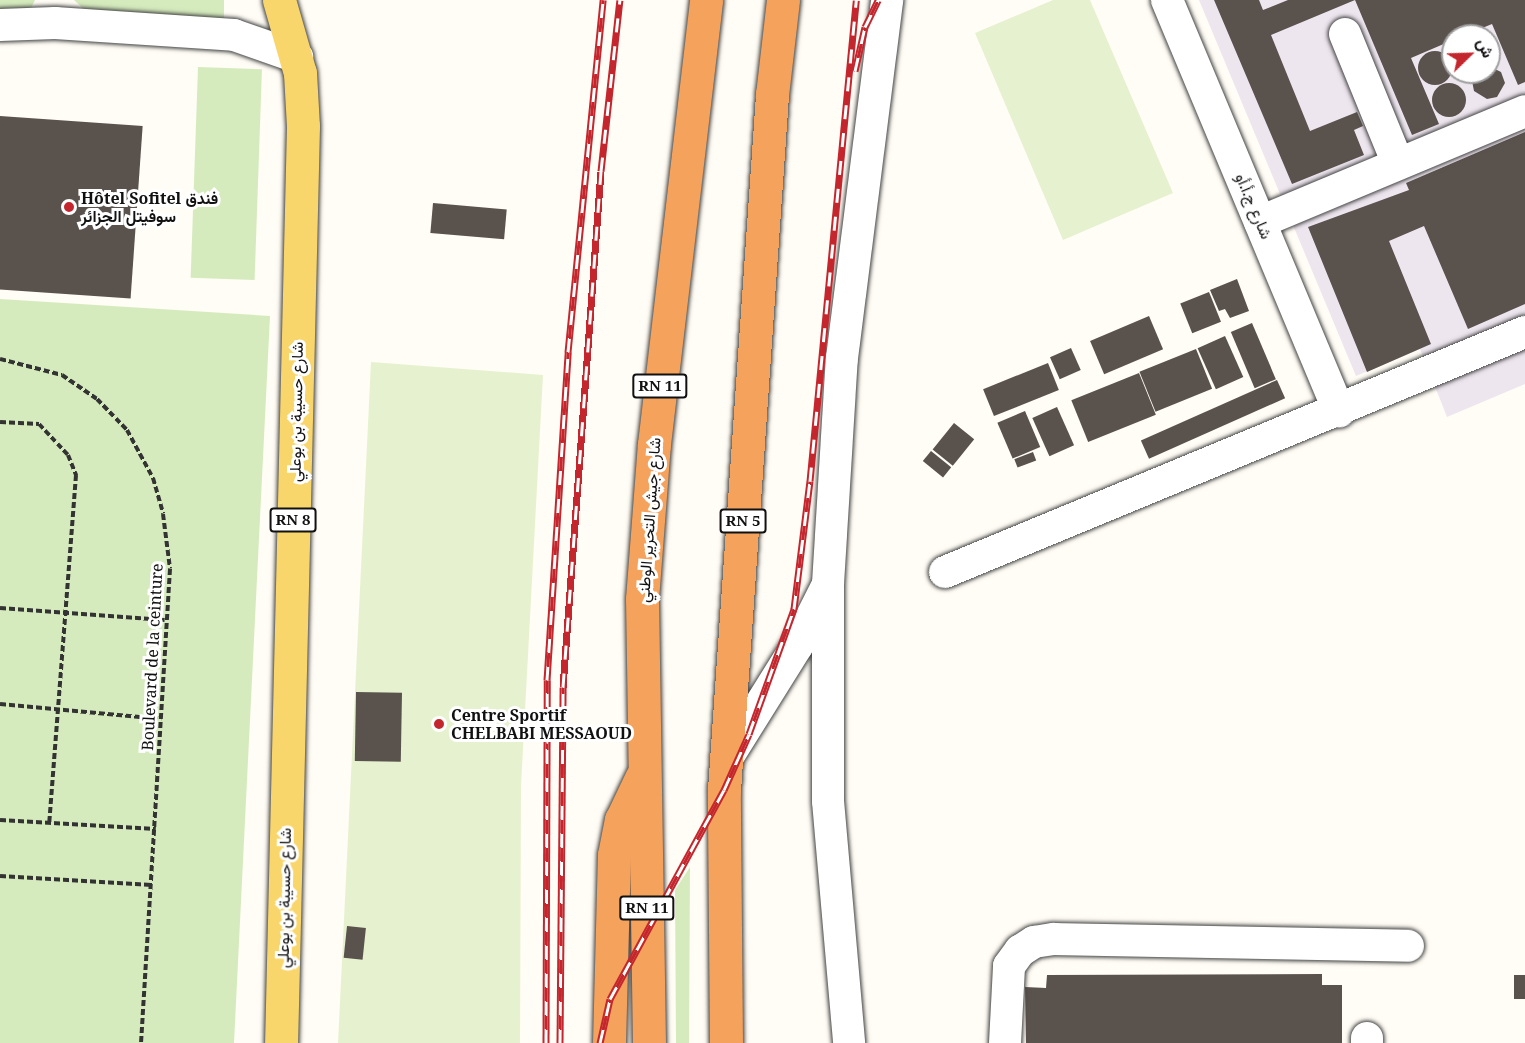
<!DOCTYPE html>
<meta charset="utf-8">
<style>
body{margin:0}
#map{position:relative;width:1525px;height:1043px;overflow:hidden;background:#fffdf5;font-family:"Noto Serif",Vazirmatn,serif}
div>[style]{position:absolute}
.industrial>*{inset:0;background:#eee6ef}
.green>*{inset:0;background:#d5ebbd;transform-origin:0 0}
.pitch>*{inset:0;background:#e6f2cf}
.building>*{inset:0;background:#5a524d;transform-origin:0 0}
.round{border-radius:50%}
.path>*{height:4px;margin-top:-2px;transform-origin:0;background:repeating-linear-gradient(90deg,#333 0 6px,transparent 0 9px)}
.roads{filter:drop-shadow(0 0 2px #444) drop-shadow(0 0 2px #444)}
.minor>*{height:32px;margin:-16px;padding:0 16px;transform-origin:16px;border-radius:16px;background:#fff}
.major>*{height:33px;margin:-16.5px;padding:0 16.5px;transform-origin:16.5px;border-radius:16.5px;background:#f9d66b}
.highway>*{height:33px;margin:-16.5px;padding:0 16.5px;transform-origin:16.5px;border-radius:16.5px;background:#f5a25d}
.rail>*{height:7px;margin-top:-3.5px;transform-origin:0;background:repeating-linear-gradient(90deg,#fff 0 14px,#c4262e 0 28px);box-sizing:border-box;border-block:2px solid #c4262e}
.dots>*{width:16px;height:16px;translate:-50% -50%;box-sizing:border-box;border:3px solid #fff;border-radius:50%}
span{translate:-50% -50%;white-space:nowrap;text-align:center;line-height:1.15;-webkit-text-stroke:6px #fff;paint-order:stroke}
.shield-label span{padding:2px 4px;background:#fff;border:2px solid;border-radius:4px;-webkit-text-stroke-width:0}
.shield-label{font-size:15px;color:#111;font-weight:700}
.poi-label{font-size:16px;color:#111;font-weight:700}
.left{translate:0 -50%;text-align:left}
.street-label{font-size:16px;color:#111}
.north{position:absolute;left:1441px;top:24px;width:60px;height:60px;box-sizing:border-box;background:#fff;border:2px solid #a0a0a0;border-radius:50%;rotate:67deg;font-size:16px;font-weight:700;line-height:24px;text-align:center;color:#111}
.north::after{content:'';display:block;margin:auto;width:21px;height:27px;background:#c4262e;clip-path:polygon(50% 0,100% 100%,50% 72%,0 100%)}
</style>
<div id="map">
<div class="industrial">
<i style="clip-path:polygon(evenodd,1199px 0,1525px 0,1525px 384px,1447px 417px,1420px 349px,1356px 376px,1199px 0,1453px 36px,1489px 36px,1489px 72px,1453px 72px,1453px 36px)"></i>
</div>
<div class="green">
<i style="clip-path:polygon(0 0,35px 0,30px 10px,0 13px)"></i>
<i style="clip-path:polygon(74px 0,224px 0,224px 20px,86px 11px)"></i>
<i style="left:198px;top:67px;width:64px;height:211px;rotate:2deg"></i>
<i style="clip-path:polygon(0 299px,270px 316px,234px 1043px,0 1043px)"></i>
<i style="clip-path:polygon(690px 867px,689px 1043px,676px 1043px,675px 890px)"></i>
</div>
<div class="pitch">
<i style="clip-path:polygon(1053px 0,1090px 0,1173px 193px,1063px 240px,975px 33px)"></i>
<i style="clip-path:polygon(371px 362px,543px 375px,521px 786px,520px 1043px,338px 1043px)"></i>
</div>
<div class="building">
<i style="clip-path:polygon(1214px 0,1259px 0,1263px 10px,1288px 0,1525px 0,1525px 82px,1518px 85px,1492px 24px,1463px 36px,1453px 36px,1453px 40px,1411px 58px,1439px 124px,1412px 135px,1355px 0,1271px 35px,1310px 131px,1357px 112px,1363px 126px,1354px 130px,1364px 155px,1292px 184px)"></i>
<i class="round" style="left:1418px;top:51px;width:34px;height:34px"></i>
<i style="clip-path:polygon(1489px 66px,1501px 72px,1505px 83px,1497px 97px,1487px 99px,1474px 91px,1472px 81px,1475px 72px,1489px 72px)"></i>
<i class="round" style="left:1432px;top:83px;width:34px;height:34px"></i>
<i style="left:0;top:116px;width:143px;height:173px;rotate:4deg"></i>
<i style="clip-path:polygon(1525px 132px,1525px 304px,1468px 329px,1424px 226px,1389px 241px,1431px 344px,1367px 372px,1308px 227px,1409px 190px,1406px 183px)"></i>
<i style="left:433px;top:203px;width:74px;height:30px;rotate:5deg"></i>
<i style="clip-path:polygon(1237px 279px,1249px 311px,1230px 318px,1225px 309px,1219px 311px,1210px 290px)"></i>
<i style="left:1209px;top:292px;width:32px;height:31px;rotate:68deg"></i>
<i style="left:1149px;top:316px;width:36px;height:64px;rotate:67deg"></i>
<i style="left:1252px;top:323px;width:61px;height:23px;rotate:67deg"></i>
<i style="left:1225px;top:336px;width:45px;height:30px;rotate:66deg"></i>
<i style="left:1071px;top:348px;width:24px;height:23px;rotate:66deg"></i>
<i style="left:1196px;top:349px;width:43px;height:61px;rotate:68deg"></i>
<i style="left:1048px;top:363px;width:29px;height:70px;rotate:68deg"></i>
<i style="left:1139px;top:373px;width:45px;height:73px;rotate:68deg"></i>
<i style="left:1277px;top:380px;width:20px;height:149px;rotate:66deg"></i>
<i style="left:1057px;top:407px;width:42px;height:27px;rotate:66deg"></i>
<i style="left:1025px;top:411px;width:39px;height:30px;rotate:67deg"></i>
<i style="left:954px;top:423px;width:26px;height:34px;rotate:39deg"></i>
<i style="left:931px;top:451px;width:26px;height:13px;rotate:39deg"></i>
<i style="left:1033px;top:452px;width:9px;height:20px;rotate:69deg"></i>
<i style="left:356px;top:692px;width:46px;height:69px;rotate:1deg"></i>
<i style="left:347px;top:926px;width:19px;height:32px;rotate:6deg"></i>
<i style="clip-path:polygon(1322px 974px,1322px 985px,1342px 985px,1342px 1043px,1026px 1043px,1025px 987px,1046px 988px,1047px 975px)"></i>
<i style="left:1514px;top:975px;width:11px;height:24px"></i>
</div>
<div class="path">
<i style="left:0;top:359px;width:64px;rotate:14.5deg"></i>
<i style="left:62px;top:375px;width:42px;rotate:34.4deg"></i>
<i style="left:97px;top:399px;width:43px;rotate:45.9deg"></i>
<i style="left:127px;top:430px;width:55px;rotate:61.6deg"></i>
<i style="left:153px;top:478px;width:37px;rotate:74deg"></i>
<i style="left:163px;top:514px;width:55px;rotate:82.7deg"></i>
<i style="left:170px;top:569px;width:475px;rotate:93.5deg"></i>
<i style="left:0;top:422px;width:39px;rotate:3deg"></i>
<i style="left:39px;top:424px;width:42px;rotate:46.9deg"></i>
<i style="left:68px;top:455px;width:22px;rotate:68deg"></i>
<i style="left:76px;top:475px;width:349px;rotate:94.4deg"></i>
<i style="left:0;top:608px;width:165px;rotate:4.2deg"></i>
<i style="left:0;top:704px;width:162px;rotate:5.3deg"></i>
<i style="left:0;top:820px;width:156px;rotate:3.3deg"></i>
<i style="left:0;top:876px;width:152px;rotate:3.4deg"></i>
</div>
<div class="roads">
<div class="minor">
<i style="left:1167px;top:0;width:446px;rotate:67.3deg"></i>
<i style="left:0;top:25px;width:55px;rotate:-2.1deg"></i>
<i style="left:55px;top:23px;width:179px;rotate:3.8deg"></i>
<i style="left:234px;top:35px;width:67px;rotate:19.2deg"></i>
<i style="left:1345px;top:34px;width:140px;rotate:67.8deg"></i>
<i style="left:1260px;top:222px;width:287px;rotate:-22.7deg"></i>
<i style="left:945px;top:572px;width:628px;rotate:-22.48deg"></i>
<i style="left:828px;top:588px;width:213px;rotate:90deg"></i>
<i style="left:828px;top:801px;width:243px;rotate:85deg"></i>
<i style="left:727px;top:758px;width:132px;rotate:-58deg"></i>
<i style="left:797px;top:646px;width:69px;rotate:-63.4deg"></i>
<i style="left:828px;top:584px;width:226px;rotate:-86.5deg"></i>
<i style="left:842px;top:358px;width:361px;rotate:-82.8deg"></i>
<i style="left:1367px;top:1038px;width:5px;rotate:90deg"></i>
<i style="left:1005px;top:1043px;width:77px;rotate:-87deg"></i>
<i style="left:1009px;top:966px;width:19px;rotate:-54deg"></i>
<i style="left:1020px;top:951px;width:17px;rotate:-33deg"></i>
<i style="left:1034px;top:942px;width:20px;rotate:-9deg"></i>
<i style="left:1054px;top:939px;width:354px;rotate:1.1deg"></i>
</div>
<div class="major">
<i style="left:279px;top:0;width:76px;rotate:74deg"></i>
<i style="left:300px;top:73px;width:53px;rotate:86.8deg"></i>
<i style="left:303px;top:126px;width:917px;rotate:91.37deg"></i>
</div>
<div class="highway">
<i style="left:609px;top:1043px;width:188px;rotate:-88.5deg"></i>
<i style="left:614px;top:855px;width:36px;rotate:-79deg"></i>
<i style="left:621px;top:820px;width:47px;rotate:-64.5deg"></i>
<i style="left:649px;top:1043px;width:444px;rotate:-90.9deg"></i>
<i style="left:642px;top:599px;width:155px;rotate:-85.6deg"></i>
<i style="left:654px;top:444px;width:447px;rotate:-83.3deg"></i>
<i style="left:726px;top:1043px;width:253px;rotate:-90.5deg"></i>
<i style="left:724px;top:790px;width:697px;rotate:-86.05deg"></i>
<i style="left:772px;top:95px;width:96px;rotate:-83.4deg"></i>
</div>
</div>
<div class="rail">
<i style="left:855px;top:71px;width:45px;rotate:-77.2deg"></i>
<i style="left:865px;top:27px;width:30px;rotate:-64deg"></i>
<i style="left:546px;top:1043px;width:363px;rotate:-89.8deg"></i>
<i style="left:547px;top:680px;width:329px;rotate:-86.3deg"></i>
<i style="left:568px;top:352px;width:354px;rotate:-84.3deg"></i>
<i style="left:560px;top:1043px;width:356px;rotate:-89.5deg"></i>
<i style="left:563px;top:687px;width:517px;rotate:-85.79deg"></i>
<i style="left:601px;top:171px;width:172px;rotate:-83.7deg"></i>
<i style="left:600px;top:1043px;width:45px;rotate:-77.2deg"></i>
<i style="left:610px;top:999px;width:238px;rotate:-61.4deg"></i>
<i style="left:724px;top:790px;width:61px;rotate:-65.9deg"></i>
<i style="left:749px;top:734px;width:133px;rotate:-70.2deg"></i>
<i style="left:794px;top:609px;width:129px;rotate:-82.9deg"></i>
<i style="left:810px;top:481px;width:483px;rotate:-84.5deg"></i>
</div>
<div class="dots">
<i style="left:69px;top:207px;background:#c4262e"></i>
<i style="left:439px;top:724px;background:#c4262e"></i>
</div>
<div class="shield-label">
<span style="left:660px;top:386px">RN 11</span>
<span style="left:293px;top:520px">RN 8</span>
<span style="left:743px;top:521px">RN 5</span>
<span style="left:647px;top:908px">RN 11</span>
</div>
<div class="poi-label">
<span class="left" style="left:81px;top:207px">Hôtel Sofitel فندق<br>سوفيتل الجزائر</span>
<span class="left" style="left:451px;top:724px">Centre Sportif<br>CHELBABI MESSAOUD</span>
</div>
<div class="street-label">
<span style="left:1254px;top:206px;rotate:67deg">شارع ج.أ.أو</span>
<span style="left:296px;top:412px;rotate:-89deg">شارع حسيبة بن بوعلي</span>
<span style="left:649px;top:520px;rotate:-86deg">شارع جيش التحرير الوطني</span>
<span style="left:152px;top:657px;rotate:-87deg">Boulevard de la ceinture</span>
<span style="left:284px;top:898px;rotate:-89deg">شارع حسيبة بن بوعلي</span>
</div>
<div class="north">ش</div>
</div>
